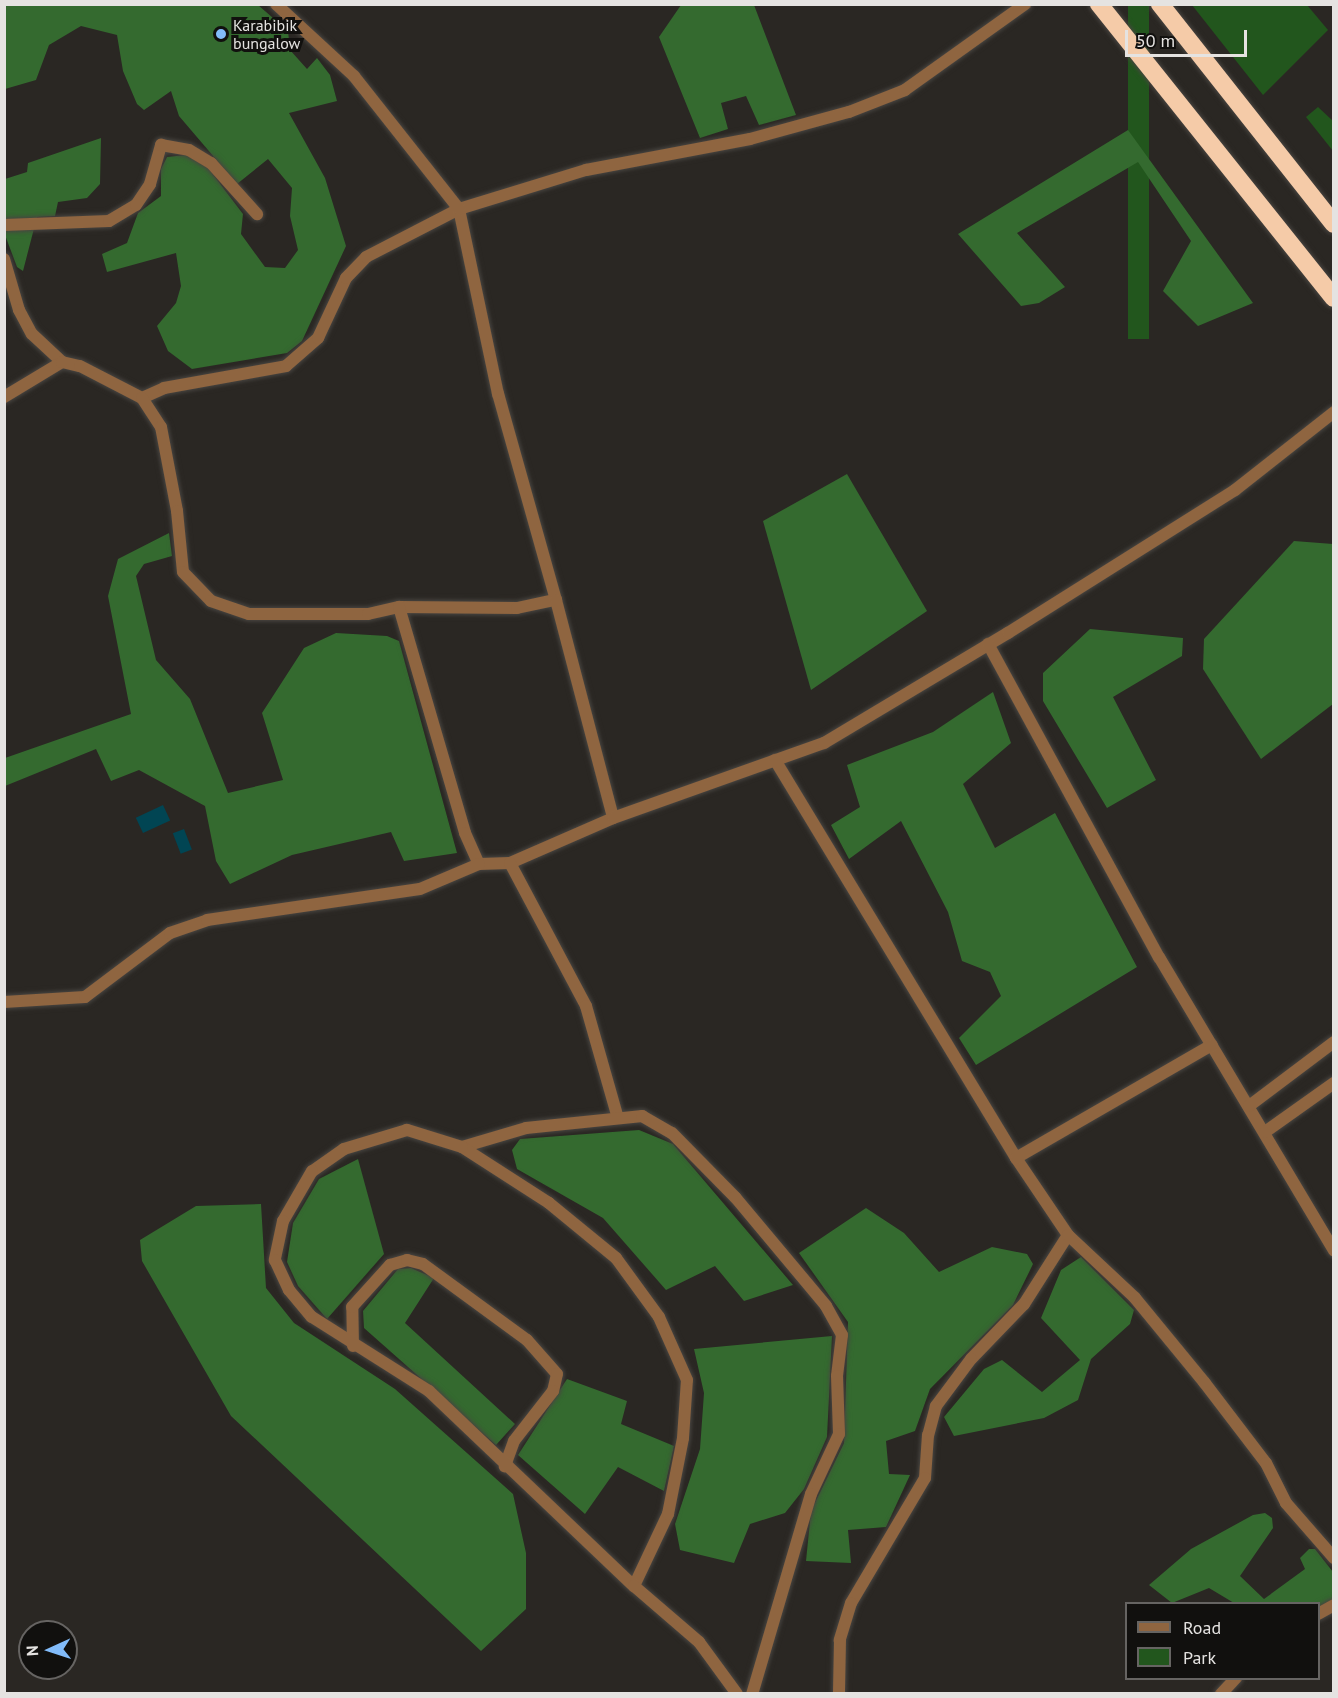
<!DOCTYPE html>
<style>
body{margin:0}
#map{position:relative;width:1338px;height:1698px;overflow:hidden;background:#2a2723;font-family:"PT Sans",sans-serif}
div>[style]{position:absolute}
.green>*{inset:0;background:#22561d;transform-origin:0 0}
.forest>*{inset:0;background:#346a2f}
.water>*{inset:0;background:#014553;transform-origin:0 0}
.roads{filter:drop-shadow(0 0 2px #484541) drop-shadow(0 0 2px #484541)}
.street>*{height:12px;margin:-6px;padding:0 6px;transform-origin:6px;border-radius:6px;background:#8f6540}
.highway>*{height:18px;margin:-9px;padding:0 9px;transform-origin:9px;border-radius:9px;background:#f5cba8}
.dots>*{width:16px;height:16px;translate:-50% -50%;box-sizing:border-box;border:3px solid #11100e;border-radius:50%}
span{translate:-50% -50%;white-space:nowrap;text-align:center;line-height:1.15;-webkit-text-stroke:6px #11100e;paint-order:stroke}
.poi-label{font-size:16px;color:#e5e3e1}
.left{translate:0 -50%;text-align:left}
.frame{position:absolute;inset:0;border:6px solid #e5e3e1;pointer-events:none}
.legend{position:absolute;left:1125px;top:1602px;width:195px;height:78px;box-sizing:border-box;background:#11100e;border:2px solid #666462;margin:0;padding:8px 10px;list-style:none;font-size:18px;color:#e5e3e1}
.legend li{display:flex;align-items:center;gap:12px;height:30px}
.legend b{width:30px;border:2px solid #666462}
.north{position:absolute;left:18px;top:1620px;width:60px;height:60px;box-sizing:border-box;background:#11100e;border:2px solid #666462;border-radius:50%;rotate:267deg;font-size:16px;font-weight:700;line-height:24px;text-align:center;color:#e5e3e1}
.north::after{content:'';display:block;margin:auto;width:21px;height:27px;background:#82bcfa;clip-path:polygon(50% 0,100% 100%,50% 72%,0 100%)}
.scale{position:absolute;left:1125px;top:30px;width:122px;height:27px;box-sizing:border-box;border:3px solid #e5e3e1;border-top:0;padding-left:8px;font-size:18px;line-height:21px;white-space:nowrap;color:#e5e3e1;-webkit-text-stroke:4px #11100e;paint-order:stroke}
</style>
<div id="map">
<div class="green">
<i style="left:1128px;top:5px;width:21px;height:334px"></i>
<i style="clip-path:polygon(1192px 5px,1307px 5px,1328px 30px,1263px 95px)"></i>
<i style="clip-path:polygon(1318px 107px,1333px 121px,1333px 151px,1306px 117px)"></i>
</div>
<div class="forest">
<i style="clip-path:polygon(152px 4px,258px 5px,288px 31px,290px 50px,307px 69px,317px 58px,330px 75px,337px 101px,289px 113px,325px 178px,346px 246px,302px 341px,287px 353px,192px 369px,168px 351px,157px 326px,176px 303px,181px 286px,176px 253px,107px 272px,102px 254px,127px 243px,138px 213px,161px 196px,161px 169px,167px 157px,186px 155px,208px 168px,243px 214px,241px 234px,265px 267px,285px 268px,298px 250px,290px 216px,292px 188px,268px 159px,237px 184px,179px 116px,171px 91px,144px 110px,137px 104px,123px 71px,117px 35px,81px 26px,49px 45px,36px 80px,5px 89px,5px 5px)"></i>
<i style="clip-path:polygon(681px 5px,754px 5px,796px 115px,759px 125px,746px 96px,721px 103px,728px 129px,700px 138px,659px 37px)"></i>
<i style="clip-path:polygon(1128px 130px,1253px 303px,1198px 326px,1163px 291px,1191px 241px,1138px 162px,1017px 233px,1065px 287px,1039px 303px,1021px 306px,958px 234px)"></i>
<i style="clip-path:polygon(101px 138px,100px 184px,87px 198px,58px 202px,55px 216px,37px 217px,23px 271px,17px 267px,5px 235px,5px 179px,27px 172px,28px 163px)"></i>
<i style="clip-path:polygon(847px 474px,927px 611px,811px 690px,763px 521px)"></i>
<i style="clip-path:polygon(169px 533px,172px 556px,144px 564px,136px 576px,156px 660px,190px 699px,228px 793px,283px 780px,262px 713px,304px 648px,336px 633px,387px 636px,399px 641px,457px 853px,404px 861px,391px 832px,292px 855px,230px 884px,216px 861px,205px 806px,139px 770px,111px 781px,96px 749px,5px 786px,5px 758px,131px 714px,108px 596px,118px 559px)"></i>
<i style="clip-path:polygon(1294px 541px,1333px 544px,1333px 704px,1261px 759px,1203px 669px,1204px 639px)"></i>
<i style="clip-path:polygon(1090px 629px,1183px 638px,1182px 656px,1113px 697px,1156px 780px,1107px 808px,1043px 701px,1043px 673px)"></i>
<i style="clip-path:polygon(993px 692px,1011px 743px,963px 784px,995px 848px,1055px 813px,1137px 967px,976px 1065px,959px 1038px,1001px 996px,990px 972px,962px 961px,948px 912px,901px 821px,849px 859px,831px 825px,860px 807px,847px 765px,933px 732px)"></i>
<i style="clip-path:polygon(639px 1130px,673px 1144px,793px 1285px,744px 1301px,715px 1266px,666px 1290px,603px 1218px,517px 1169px,512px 1150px,520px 1139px)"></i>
<i style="clip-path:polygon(358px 1159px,384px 1254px,327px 1319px,298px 1286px,287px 1262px,293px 1223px,319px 1179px)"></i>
<i style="clip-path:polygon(261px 1204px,266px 1288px,294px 1323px,395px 1389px,513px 1494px,526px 1553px,526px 1609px,481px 1651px,231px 1416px,142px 1261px,140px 1240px,196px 1206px)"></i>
<i style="clip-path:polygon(866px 1208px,904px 1233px,939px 1272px,992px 1247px,1027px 1254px,1033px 1264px,1013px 1305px,930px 1389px,915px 1431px,886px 1441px,889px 1474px,910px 1475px,886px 1527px,848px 1530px,851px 1563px,806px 1561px,811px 1511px,844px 1443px,848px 1322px,799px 1253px)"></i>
<i style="clip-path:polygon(1081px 1257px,1134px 1310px,1130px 1324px,1091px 1359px,1078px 1400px,1044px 1418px,954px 1436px,944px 1417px,984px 1369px,1002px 1360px,1042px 1392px,1080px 1360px,1041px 1318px,1061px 1270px)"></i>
<i style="clip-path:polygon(411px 1268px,434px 1278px,405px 1323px,515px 1424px,496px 1445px,364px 1328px,363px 1311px,398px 1269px)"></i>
<i style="clip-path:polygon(832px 1336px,827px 1437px,804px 1489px,785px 1513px,750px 1524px,734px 1563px,680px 1550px,675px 1524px,700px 1449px,704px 1393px,694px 1349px)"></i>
<i style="clip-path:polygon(567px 1379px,627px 1401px,621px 1424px,674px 1446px,664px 1491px,618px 1467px,585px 1514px,518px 1455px)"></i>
<i style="clip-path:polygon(1265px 1513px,1272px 1518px,1273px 1528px,1240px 1576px,1264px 1599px,1305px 1569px,1300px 1558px,1309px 1549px,1315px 1549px,1333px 1572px,1333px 1599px,1319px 1608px,1318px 1604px,1234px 1603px,1209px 1588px,1172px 1603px,1149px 1585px,1191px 1549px,1253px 1515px)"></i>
</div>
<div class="water">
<i style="left:163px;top:805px;width:17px;height:30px;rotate:65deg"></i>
<i style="left:184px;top:829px;width:22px;height:12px;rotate:69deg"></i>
</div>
<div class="roads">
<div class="street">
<i style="left:4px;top:225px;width:105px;rotate:-2.2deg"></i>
<i style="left:109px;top:221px;width:31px;rotate:-31deg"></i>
<i style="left:136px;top:205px;width:25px;rotate:-56deg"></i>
<i style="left:150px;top:184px;width:41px;rotate:-74.2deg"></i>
<i style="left:161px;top:145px;width:28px;rotate:10deg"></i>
<i style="left:189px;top:150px;width:26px;rotate:31deg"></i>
<i style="left:211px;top:163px;width:69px;rotate:48deg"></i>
<i style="left:4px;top:259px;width:53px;rotate:73.6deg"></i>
<i style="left:19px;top:310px;width:27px;rotate:62deg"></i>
<i style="left:32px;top:334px;width:41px;rotate:43deg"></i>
<i style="left:4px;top:397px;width:68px;rotate:-31.1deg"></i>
<i style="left:62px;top:362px;width:18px;rotate:13deg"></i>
<i style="left:80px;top:366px;width:70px;rotate:27.3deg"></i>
<i style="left:142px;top:398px;width:24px;rotate:-24deg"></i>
<i style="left:164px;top:388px;width:124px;rotate:-10.2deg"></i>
<i style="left:286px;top:366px;width:43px;rotate:-41.2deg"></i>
<i style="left:318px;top:338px;width:66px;rotate:-65deg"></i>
<i style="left:346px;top:278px;width:29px;rotate:-46deg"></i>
<i style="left:366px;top:257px;width:105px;rotate:-27.3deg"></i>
<i style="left:459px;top:209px;width:133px;rotate:-17.1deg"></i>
<i style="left:586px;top:170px;width:167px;rotate:-10.7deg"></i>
<i style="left:750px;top:139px;width:103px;rotate:-15.3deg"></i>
<i style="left:849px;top:112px;width:60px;rotate:-21.4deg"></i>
<i style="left:905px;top:90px;width:148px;rotate:-35.6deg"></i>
<i style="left:142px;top:398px;width:35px;rotate:57deg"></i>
<i style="left:161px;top:427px;width:86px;rotate:79.2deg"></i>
<i style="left:177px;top:511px;width:61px;rotate:84.4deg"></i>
<i style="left:183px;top:572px;width:40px;rotate:46deg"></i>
<i style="left:211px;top:601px;width:40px;rotate:18.9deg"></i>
<i style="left:249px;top:614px;width:119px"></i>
<i style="left:368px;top:614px;width:32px;rotate:-13deg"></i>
<i style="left:399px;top:607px;width:118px;rotate:0.5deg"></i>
<i style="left:517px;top:608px;width:40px;rotate:-12deg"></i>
<i style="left:556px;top:600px;width:214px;rotate:-105.7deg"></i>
<i style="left:498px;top:394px;width:189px;rotate:-101.9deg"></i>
<i style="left:459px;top:209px;width:169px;rotate:-128.3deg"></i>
<i style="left:354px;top:76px;width:106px;rotate:-137.3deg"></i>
<i style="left:556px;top:600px;width:225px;rotate:75.3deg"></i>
<i style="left:399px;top:607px;width:235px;rotate:73.7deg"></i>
<i style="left:465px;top:833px;width:34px;rotate:66deg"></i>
<i style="left:479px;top:864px;width:31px;rotate:-2deg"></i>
<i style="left:510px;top:863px;width:112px;rotate:-23.6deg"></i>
<i style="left:613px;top:818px;width:224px;rotate:-19.6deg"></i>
<i style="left:824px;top:743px;width:214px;rotate:-30.9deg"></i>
<i style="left:1008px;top:633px;width:268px;rotate:-32.2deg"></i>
<i style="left:1235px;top:490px;width:126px;rotate:-38.2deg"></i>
<i style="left:988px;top:644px;width:357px;rotate:61.4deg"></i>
<i style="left:1159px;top:957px;width:342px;rotate:59.2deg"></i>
<i style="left:775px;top:760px;width:465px;rotate:58.8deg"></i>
<i style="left:1016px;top:1158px;width:93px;rotate:56deg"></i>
<i style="left:1068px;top:1235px;width:82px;rotate:122.5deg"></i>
<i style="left:1024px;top:1304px;width:76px;rotate:133.9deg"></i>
<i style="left:971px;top:1359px;width:59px;rotate:126.7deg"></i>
<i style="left:936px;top:1406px;width:30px;rotate:105deg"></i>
<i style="left:928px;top:1435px;width:43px;rotate:94deg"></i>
<i style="left:925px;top:1478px;width:145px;rotate:120.6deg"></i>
<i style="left:851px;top:1603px;width:39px;rotate:107deg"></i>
<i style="left:840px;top:1640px;width:54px;rotate:91.1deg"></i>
<i style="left:510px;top:863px;width:162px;rotate:62deg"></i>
<i style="left:586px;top:1006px;width:116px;rotate:74.1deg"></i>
<i style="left:4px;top:1002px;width:81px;rotate:-3.5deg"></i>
<i style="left:85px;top:997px;width:106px;rotate:-37deg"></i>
<i style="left:170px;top:933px;width:39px;rotate:-19deg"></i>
<i style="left:207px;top:920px;width:215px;rotate:-8.3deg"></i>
<i style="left:420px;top:889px;width:64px;rotate:-23deg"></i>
<i style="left:1249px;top:1106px;width:106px;rotate:-37deg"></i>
<i style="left:1265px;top:1132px;width:85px;rotate:-35.4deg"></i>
<i style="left:462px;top:1147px;width:67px;rotate:-16.5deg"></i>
<i style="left:526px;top:1128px;width:117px;rotate:-5.9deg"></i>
<i style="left:642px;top:1116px;width:34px;rotate:30deg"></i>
<i style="left:672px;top:1133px;width:90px;rotate:45.5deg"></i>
<i style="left:735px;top:1197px;width:142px;rotate:50.1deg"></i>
<i style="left:826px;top:1306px;width:33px;rotate:61deg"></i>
<i style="left:842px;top:1335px;width:41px;rotate:97deg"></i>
<i style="left:837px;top:1376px;width:58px;rotate:88deg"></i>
<i style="left:839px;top:1434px;width:66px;rotate:115deg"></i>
<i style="left:811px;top:1494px;width:209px;rotate:106.4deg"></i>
<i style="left:1016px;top:1158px;width:226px;rotate:-30deg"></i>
<i style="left:1068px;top:1235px;width:92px;rotate:43.2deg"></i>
<i style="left:1135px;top:1298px;width:109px;rotate:50.6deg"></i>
<i style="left:1204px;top:1382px;width:102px;rotate:52.6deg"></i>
<i style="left:1266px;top:1463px;width:45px;rotate:63.4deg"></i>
<i style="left:1286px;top:1503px;width:73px;rotate:48.9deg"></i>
<i style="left:353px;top:1346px;width:39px;rotate:-91deg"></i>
<i style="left:352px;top:1307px;width:57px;rotate:-47.9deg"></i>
<i style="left:390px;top:1265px;width:18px;rotate:-16deg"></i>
<i style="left:407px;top:1260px;width:16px;rotate:14deg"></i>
<i style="left:423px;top:1264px;width:129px;rotate:36.2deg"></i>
<i style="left:527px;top:1340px;width:45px;rotate:48.6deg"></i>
<i style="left:557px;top:1374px;width:17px;rotate:103deg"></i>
<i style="left:553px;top:1391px;width:63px;rotate:128deg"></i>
<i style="left:514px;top:1441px;width:27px;rotate:110deg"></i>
<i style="left:634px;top:1586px;width:80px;rotate:-64.7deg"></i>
<i style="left:668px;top:1514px;width:77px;rotate:-78.8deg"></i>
<i style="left:683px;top:1438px;width:58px;rotate:-86.1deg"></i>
<i style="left:687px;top:1380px;width:69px;rotate:-114deg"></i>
<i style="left:659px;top:1317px;width:73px;rotate:-126.1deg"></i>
<i style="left:616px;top:1258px;width:87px;rotate:-140.6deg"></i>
<i style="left:549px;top:1203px;width:103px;rotate:-147.2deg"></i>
<i style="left:462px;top:1147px;width:58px;rotate:-162.8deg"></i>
<i style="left:407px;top:1130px;width:66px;rotate:163.2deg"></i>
<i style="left:344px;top:1149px;width:39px;rotate:145deg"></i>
<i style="left:312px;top:1171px;width:58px;rotate:120.1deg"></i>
<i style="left:283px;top:1221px;width:40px;rotate:102deg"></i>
<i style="left:275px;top:1260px;width:33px;rotate:65deg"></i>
<i style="left:289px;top:1290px;width:35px;rotate:50deg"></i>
<i style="left:312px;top:1317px;width:138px;rotate:32.3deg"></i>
<i style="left:429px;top:1391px;width:283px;rotate:43.6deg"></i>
<i style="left:634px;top:1586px;width:86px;rotate:40.7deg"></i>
<i style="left:699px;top:1642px;width:64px;rotate:53.8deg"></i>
<i style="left:1318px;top:1614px;width:18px;rotate:-29deg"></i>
<i style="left:1221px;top:1694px;width:22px;rotate:-47deg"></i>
</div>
<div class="highway">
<i style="left:1099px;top:4px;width:376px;rotate:51.4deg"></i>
<i style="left:1160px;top:4px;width:280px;rotate:51.7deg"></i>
</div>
</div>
<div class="dots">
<i style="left:221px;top:34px;background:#82bcfa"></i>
</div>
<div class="poi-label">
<span class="left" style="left:233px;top:34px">Karabibik<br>bungalow</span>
</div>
<div class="frame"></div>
<ul class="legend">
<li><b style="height:8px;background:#8f6540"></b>Road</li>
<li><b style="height:16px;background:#22561d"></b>Park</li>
</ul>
<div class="north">N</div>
<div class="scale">50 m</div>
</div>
